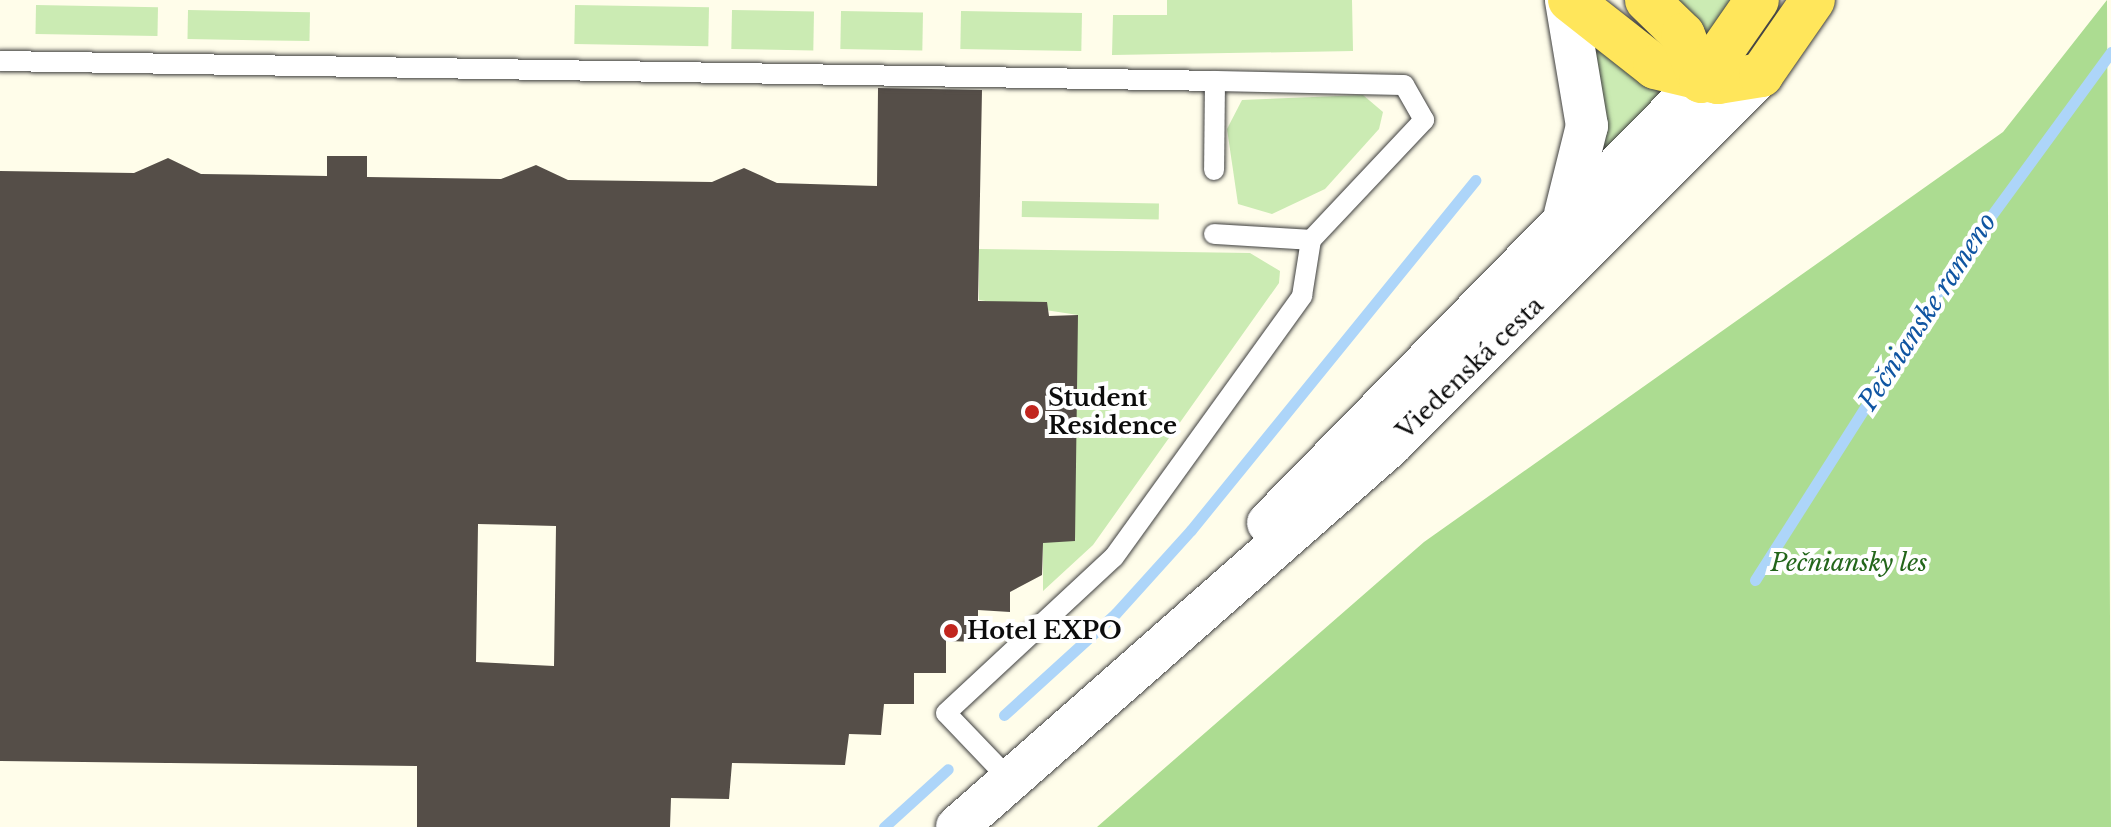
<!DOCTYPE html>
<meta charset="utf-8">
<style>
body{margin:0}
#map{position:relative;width:2111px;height:827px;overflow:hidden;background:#fffdea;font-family:"Libre Baskerville",serif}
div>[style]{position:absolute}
.green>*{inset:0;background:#cbebb3;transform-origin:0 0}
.forest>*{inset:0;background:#acdc91}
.stream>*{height:11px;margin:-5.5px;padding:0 5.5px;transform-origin:5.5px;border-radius:5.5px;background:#add5f9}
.building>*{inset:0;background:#554e48}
.roads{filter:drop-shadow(0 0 2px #3f3f3f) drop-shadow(0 0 2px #3f3f3f)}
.service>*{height:20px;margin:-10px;padding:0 10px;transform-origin:10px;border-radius:10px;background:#fff}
.minor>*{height:42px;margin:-21px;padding:0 21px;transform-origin:21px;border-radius:21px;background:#fff}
.primary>*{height:44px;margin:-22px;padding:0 22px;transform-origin:22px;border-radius:22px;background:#ffe65b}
.dots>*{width:22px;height:22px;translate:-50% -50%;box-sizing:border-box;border:4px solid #fff;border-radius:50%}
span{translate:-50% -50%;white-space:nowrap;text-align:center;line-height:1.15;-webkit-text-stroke:8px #fff;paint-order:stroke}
.street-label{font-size:24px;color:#0c0c0c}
.poi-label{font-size:24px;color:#0c0c0c;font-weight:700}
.left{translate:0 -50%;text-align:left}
.park-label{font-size:24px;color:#23661a;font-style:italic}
.water-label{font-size:26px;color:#1055a2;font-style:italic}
</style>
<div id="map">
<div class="green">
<i style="clip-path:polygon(1167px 0,1352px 0,1353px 51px,1112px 55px,1113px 15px,1167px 15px)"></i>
<i style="clip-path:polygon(1673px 0,1746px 0,1712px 42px)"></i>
<i style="left:36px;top:5px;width:122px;height:29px;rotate:1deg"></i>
<i style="left:575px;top:5px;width:134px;height:39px;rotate:1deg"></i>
<i style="left:188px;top:10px;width:122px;height:29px;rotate:1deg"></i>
<i style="left:732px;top:10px;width:82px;height:39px;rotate:1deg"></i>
<i style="left:841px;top:11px;width:82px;height:38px;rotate:1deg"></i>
<i style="left:961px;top:11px;width:121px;height:38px;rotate:1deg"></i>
<i style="clip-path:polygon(1590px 31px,1667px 95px,1600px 170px)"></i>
<i style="clip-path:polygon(1363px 95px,1383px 112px,1379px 129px,1325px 189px,1272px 214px,1238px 204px,1227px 129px,1242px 100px)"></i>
<i style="left:1022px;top:201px;width:137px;height:16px;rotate:1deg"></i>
<i style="clip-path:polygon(979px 249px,1250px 253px,1280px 271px,1279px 283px,1093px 545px,1043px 591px,1043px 543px,1078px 315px,979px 300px)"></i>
</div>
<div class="forest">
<i style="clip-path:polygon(2107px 0,2111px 827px,1097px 827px,1424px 542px,2003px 132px)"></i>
</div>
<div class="stream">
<i style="left:1755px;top:580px;width:383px;rotate:-57.5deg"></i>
<i style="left:1961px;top:257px;width:254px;rotate:-53.8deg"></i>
<i style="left:1004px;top:715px;width:151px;rotate:-42.3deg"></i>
<i style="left:1116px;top:613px;width:112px;rotate:-47.9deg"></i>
<i style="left:1191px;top:530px;width:451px;rotate:-50.9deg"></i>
<i style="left:884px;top:827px;width:86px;rotate:-42.2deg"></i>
</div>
<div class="building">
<i style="clip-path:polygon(evenodd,878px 88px,982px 90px,978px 301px,1047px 302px,1049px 316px,1078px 315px,1075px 541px,1043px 543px,1042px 575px,1010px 592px,1010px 612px,978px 610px,978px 642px,946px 641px,946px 673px,914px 673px,914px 704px,884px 704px,881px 735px,849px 734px,845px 765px,732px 763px,729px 799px,671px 798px,670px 827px,417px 827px,417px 766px,0 761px,0 171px,134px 173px,168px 158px,201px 174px,327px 176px,327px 156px,367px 156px,367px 177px,501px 179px,536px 165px,568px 180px,712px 182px,744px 168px,777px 183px,877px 186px,878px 88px,478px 524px,556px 526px,554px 666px,476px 662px,478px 524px)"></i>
</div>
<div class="roads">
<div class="service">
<i style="left:0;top:61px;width:1215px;rotate:0.94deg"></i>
<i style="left:1215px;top:81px;width:89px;rotate:90.6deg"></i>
<i style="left:1214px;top:234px;width:97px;rotate:3.5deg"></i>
<i style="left:1012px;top:782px;width:95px;rotate:-133.7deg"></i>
<i style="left:946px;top:713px;width:229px;rotate:-42.9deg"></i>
<i style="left:1114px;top:557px;width:322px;rotate:-54.2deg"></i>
<i style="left:1302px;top:296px;width:57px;rotate:-80.9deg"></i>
<i style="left:1311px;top:240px;width:165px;rotate:-46.7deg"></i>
<i style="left:1424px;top:120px;width:40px;rotate:-119.7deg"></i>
<i style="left:1404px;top:85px;width:189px;rotate:-178.8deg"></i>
</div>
<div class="minor">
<i style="left:1565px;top:214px;width:91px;rotate:-76deg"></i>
<i style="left:1587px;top:126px;width:128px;rotate:-99.5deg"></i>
<i style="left:1268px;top:523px;width:619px;rotate:-45.59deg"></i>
<i style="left:957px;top:827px;width:577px;rotate:-41.34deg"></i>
<i style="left:1390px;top:446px;width:525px;rotate:-45deg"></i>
</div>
<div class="primary">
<i style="left:1570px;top:0;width:108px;rotate:38.2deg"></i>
<i style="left:1655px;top:67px;width:65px;rotate:13.4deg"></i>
<i style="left:1718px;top:82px;width:44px;rotate:-9.2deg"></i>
<i style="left:1761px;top:75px;width:91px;rotate:-55.3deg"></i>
<i style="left:1647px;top:0;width:50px;rotate:44.2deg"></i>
<i style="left:1683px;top:35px;width:49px;rotate:68.6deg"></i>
<i style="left:1701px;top:81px;width:98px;rotate:-55.3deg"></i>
</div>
</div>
<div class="dots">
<i style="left:1032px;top:412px;background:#c1251e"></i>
<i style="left:951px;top:631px;background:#c1251e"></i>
</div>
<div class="street-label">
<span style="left:1470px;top:368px;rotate:-44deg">Viedenská cesta</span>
</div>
<div class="poi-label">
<span class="left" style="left:1048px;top:412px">Student<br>Residence</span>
<span class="left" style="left:967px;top:631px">Hotel EXPO</span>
</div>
<div class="park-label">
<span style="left:1849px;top:563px">Pečniansky les</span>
</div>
<div class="water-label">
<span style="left:1928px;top:312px;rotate:-57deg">Pečnianske rameno</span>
</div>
</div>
